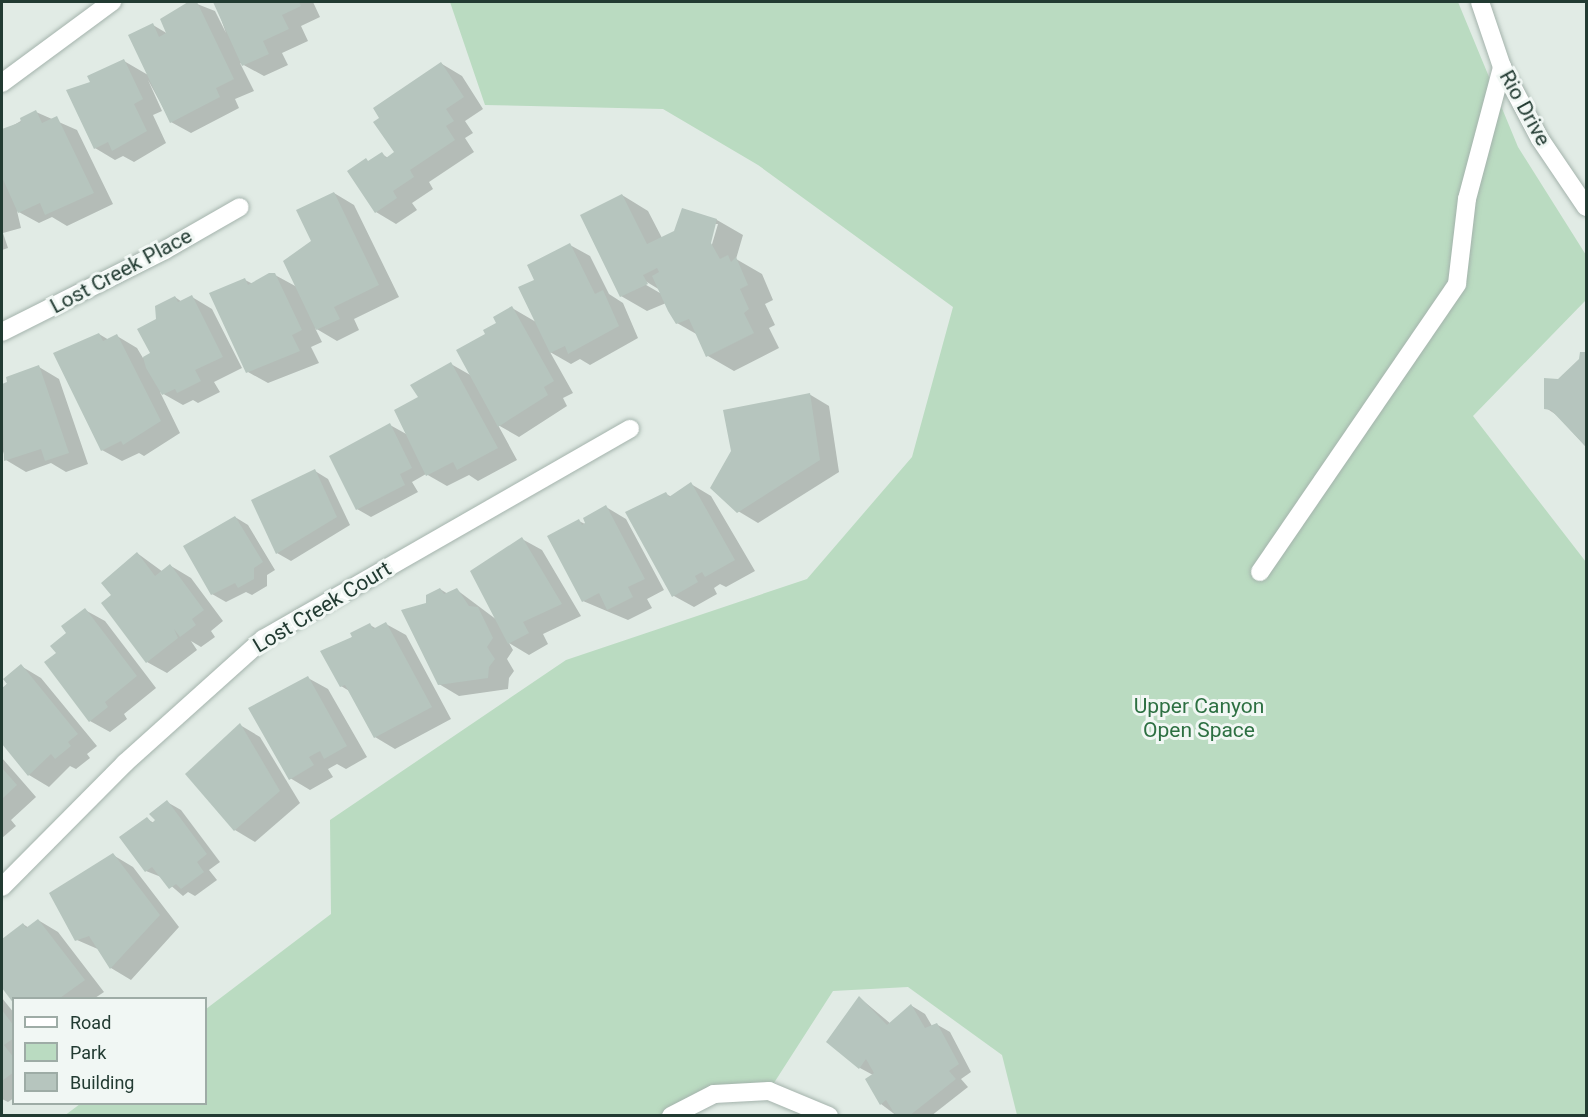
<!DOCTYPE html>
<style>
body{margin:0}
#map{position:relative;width:1588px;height:1117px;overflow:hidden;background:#e1ebe5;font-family:Roboto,sans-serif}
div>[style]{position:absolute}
.green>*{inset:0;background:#badbc1}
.shadow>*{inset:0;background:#0003}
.building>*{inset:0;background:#b6c5be}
.roads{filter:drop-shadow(0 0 2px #a4b3ac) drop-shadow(0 0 2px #a4b3ac)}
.minor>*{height:18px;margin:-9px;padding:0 9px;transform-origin:9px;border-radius:9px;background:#fff}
span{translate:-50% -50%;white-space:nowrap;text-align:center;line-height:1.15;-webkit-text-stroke:6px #f1f7f4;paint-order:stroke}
.street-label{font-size:21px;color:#223b32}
.park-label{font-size:21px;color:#2d7042}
.frame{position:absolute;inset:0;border:3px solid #223b32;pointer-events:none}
.legend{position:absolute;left:12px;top:997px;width:195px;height:108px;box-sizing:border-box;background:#f1f7f4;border:2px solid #9eaca6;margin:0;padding:8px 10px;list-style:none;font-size:18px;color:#223b32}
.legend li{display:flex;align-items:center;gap:12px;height:30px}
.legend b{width:30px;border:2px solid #9eaca6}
</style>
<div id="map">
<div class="green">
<i style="clip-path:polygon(450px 2px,1458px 2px,1518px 147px,1586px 255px,1586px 300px,1473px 416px,1586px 562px,1586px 1115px,1017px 1115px,1002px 1055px,908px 987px,833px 991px,772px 1086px,712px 1088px,659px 1115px,64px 1116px,80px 1104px,206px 1104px,206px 1009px,331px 914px,330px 820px,566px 660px,807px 579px,912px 457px,953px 307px,758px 165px,663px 109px,485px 105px)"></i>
</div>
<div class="shadow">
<i style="clip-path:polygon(192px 2px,215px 11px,226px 33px,215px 2px,313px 2px,320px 17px,301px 26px,308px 41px,282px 53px,288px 65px,264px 76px,240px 63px,254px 91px,235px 99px,239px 108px,191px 133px,171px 122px,148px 80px,162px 111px,153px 115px,166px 143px,134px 162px,123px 156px,115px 160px,95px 148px,92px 82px,124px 61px,148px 75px,153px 25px,168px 34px,162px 20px)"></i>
<i style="clip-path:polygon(442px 64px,462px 76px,483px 109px,465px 121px,473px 133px,465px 138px,474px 152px,429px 182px,433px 189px,412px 203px,417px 210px,396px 224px,376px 212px,382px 154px,388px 158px,396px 152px)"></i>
<i style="clip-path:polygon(36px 112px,77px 130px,113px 204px,67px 226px,52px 217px,39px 223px,17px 211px,21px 228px,3px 233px,8px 248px,2px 250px,2px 132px)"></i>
<i style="clip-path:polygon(334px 193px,354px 205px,399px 297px,354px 319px,359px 330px,337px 341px,315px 328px,322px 342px,311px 347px,319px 363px,268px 383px,248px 372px,211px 294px,245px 280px,253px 284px,275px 275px,297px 287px)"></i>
<i style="clip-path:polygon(evenodd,622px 195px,648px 211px,662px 238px,675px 232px,683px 209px,717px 220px,743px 235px,736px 259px,762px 274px,773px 300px,765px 304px,775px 325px,769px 328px,779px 348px,734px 371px,708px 356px,698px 335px,677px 323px,666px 303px,647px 311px,621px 296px,622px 195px,714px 224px,718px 224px,710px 251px,707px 250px,714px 224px,622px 195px,642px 279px,660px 290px,660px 293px,641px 282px,642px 279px)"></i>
<i style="clip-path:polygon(570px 245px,590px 256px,609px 294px,623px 303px,638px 338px,590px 365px,580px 359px,571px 364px,550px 352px,573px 393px,563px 398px,567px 406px,519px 437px,498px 425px,517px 460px,478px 481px,469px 475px,447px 486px,426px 474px,412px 482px,418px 492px,371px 517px,357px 509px,390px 425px,408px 435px,420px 398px,451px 364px,472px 376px,487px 335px,512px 308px,536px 322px,536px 280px)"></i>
<i style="clip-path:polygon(175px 297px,182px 302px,192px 297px,212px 309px,242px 368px,214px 382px,220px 392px,198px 403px,193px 400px,183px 405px,160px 392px,180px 433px,144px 456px,139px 453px,122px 461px,102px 450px,99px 334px,109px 340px,117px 336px,137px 348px,143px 358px,152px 354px,158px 320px)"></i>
<i style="clip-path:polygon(1581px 354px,1586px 354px,1586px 447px,1558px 416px,1546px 408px,1559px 380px,1580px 360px)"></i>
<i style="clip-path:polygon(39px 367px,59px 379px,88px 464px,66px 472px,51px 463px,26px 472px,6px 460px,2px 448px,2px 386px)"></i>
<i style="clip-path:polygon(809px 394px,829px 406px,839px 472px,758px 523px,738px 511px)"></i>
<i style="clip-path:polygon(315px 471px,328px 479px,350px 525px,291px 561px,277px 553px)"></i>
<i style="clip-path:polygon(691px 484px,711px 496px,755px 571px,726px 587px,720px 584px,714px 588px,717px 594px,694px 607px,674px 596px,666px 494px,672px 497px)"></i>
<i style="clip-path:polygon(606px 507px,626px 519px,664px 590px,647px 599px,652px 608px,628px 620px,583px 601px,579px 521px,585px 524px)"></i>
<i style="clip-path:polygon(235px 517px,248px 525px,275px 570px,267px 575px,267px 586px,252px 595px,246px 592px,226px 602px,212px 594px)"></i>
<i style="clip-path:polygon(522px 539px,542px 550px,581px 616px,543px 634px,548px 644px,529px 655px,509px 643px,513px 650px,507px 659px,514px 671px,509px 678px,508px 689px,459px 696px,439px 684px,427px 604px,440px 589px,448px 594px,457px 590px,497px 620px)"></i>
<i style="clip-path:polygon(137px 553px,163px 572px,171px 566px,191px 578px,223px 621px,211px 631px,215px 637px,201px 647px,191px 641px,197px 650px,167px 673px,147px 662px,113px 595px)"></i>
<i style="clip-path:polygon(85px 610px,105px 621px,156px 688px,124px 714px,127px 719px,110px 732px,90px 721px,58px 654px)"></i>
<i style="clip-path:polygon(386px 624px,406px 635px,451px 719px,395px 749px,375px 737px,351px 692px,341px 686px,345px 642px,370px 625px,377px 629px)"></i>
<i style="clip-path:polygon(21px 666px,41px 678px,97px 746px,87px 754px,90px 758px,76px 769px,70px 766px,49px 787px,29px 775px,2px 742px,2px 690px)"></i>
<i style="clip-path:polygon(308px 678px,328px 689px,367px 757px,346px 769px,337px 764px,328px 769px,333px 777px,310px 790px,290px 778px)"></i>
<i style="clip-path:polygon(240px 725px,260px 737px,300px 803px,255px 842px,235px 830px)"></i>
<i style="clip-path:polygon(2px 758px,36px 797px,11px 820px,16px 826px,2px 838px)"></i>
<i style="clip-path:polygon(167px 802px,181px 810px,220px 862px,209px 870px,217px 880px,195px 896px,188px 892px,183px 896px,161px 877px,146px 871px,147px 819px,154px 823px)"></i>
<i style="clip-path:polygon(113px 855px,133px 867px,179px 927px,131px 980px,111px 968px,100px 950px,77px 940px)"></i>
<i style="clip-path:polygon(38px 920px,58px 932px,104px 992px,95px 998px,14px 1001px,2px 985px,2px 943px,23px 924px,29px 928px)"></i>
<i style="clip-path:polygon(2px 998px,14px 1013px,14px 1098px,8px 1102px,2px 1099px)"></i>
<i style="clip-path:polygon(860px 998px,891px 1024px,912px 1006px,925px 1014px,932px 1026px,936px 1024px,950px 1032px,971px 1072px,961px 1079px,968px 1087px,931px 1116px,897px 1116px,881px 1104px,867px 1079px,873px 1075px,860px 1068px)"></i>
</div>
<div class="building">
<i style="clip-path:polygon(188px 2px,197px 2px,234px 79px,216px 88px,220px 97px,170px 123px,128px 35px,153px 23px,159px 37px,166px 33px,160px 19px)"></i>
<i style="clip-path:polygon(213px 2px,299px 2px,301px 6px,282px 15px,289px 29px,263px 41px,269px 54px,242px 66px)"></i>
<i style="clip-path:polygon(124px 59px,143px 99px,134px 104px,147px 131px,112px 151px,108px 142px,94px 149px,66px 90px,90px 82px,87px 76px)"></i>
<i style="clip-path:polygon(441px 62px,464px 97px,446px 109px,454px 121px,446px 126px,455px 140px,410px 170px,414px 177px,393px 191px,397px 198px,375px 213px,347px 171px,366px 158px,368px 161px,382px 152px,386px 158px,394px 152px,373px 122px,379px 118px,373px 108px)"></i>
<i style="clip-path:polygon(36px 110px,42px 123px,57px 116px,94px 193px,45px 215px,40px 203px,18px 213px,2px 177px,2px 129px,21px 122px,20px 118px)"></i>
<i style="clip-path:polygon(334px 192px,379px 285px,334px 307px,340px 319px,316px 330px,283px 261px,311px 241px,296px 210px)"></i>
<i style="clip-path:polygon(622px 194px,647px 244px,674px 231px,682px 208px,717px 219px,711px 243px,720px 259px,728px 255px,731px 262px,736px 257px,748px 285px,740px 289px,749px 309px,744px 313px,754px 333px,706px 357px,689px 319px,676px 324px,668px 311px,652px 276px,659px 272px,657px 268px,643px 275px,648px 284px,620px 297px,580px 215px)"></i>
<i style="clip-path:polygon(570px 243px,595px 294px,603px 290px,619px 326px,568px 354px,565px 346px,550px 353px,518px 287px,534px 280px,527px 265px)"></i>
<i style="clip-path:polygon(269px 273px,275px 273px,302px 330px,292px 335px,300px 351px,246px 373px,209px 293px,245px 278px,248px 285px)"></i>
<i style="clip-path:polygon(192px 295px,223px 357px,195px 370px,201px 381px,177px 393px,175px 389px,162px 395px,146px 368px,143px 357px,150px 353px,137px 329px,156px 319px,155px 306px,175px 296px,178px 302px)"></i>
<i style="clip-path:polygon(512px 306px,554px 381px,544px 387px,548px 395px,498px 427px,456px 350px,485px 334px,483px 330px,496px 323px,493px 317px)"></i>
<i style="clip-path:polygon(99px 333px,103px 341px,117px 334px,161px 421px,123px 445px,121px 441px,101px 451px,53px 353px)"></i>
<i style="clip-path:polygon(1580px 352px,1586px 352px,1586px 447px,1551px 410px,1544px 409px,1544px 378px,1558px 379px,1579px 359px)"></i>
<i style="clip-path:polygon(451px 362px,498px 448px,457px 470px,453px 462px,426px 476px,394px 410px,418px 397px,410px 385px)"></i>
<i style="clip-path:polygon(39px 365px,69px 453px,45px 461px,41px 449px,4px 461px,2px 384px,7px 382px,6px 377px)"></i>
<i style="clip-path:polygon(810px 393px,820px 460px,737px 513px,710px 488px,731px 451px,723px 410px)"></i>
<i style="clip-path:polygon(390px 423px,412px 468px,400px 474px,405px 485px,356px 510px,329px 456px)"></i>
<i style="clip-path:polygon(315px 469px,337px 517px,276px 554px,251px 500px)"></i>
<i style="clip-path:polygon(691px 482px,735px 560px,705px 577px,702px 572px,695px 576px,698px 582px,672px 597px,625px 512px,666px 492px,669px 497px)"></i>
<i style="clip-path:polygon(606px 505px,645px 579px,628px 587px,633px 597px,607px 610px,599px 593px,582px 602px,547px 536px,579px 519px,582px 525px,585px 523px,583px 518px)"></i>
<i style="clip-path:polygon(235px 516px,263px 562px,254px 568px,254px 579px,238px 588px,235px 583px,211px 595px,183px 546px)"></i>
<i style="clip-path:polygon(522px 537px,562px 604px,523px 622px,529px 633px,508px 644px,470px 571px)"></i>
<i style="clip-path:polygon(137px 552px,155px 576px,170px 564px,204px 610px,192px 619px,196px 625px,180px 637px,174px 629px,178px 638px,146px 663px,101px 603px,111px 595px,101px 583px)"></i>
<i style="clip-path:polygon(440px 588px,444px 594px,457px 588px,469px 606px,478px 607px,493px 638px,487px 647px,495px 659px,489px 667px,488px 678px,438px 685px,401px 610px,426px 603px,426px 595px)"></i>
<i style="clip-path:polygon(85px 608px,137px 676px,105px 702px,108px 707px,89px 722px,44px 662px,56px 653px,50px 646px,66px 633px,61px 626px)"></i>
<i style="clip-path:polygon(386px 622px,432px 707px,374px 738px,345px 685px,340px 687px,320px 651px,352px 637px,350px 633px,370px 623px,373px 629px)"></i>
<i style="clip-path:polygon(21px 664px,78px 734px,68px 742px,71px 746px,55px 759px,51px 754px,28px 776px,2px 744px,2px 688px,7px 684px,3px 679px)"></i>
<i style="clip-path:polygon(308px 676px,347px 746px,324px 759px,320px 751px,309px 757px,314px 765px,289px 780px,248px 708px)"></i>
<i style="clip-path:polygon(240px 723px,280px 791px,234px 831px,185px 774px)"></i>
<i style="clip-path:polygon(2px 768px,17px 785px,2px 799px)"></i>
<i style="clip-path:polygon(167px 800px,207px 854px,197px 862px,204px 872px,181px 889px,176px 884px,169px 889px,152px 867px,145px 872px,119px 837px,147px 817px,152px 823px,155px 820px,149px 814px)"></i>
<i style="clip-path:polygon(113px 853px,160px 915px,110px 969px,89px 936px,75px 941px,49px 893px)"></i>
<i style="clip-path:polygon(38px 919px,85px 980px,60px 998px,14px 998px,14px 1004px,2px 988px,2px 939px,23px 923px,26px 928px)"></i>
<i style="clip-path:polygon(859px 996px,887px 1025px,911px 1004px,925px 1028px,937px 1023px,959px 1064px,949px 1071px,956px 1079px,909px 1116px,896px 1116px,886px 1100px,880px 1105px,865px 1079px,874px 1073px,866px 1059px,859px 1069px,826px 1042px)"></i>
<i style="clip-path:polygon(2px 1010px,14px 1026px,14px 1038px,4px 1045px,14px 1058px,14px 1072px,2px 1081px)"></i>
</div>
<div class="roads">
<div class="minor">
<i style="left:1480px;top:2px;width:69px;rotate:71.3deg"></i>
<i style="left:1502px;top:67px;width:81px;rotate:62.2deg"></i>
<i style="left:1540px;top:139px;width:82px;rotate:55.9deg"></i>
<i style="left:2px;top:83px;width:137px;rotate:-36.4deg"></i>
<i style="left:2px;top:332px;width:182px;rotate:-26.7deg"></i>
<i style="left:165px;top:250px;width:86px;rotate:-29.8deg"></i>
<i style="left:1260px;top:572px;width:349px;rotate:-55.6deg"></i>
<i style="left:1457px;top:284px;width:86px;rotate:-83.3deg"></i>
<i style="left:1467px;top:199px;width:137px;rotate:-75.1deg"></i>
<i style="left:2px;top:887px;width:175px;rotate:-45.2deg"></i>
<i style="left:125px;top:763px;width:186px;rotate:-41.9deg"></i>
<i style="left:263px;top:639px;width:423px;rotate:-29.8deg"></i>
<i style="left:671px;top:1116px;width:48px;rotate:-27.1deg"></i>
<i style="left:714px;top:1094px;width:55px;rotate:-3.1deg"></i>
<i style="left:769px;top:1091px;width:65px;rotate:22.6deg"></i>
</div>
</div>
<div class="street-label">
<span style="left:1525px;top:108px;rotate:61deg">Rio Drive</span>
<span style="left:121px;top:271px;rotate:-28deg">Lost Creek Place</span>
<span style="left:322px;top:607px;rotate:-31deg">Lost Creek Court</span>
</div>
<div class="park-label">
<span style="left:1199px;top:718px">Upper Canyon<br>Open Space</span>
</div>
<div class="frame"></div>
<ul class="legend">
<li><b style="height:8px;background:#fff"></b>Road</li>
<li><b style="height:16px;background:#badbc1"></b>Park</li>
<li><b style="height:16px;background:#b6c5be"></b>Building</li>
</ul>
</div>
